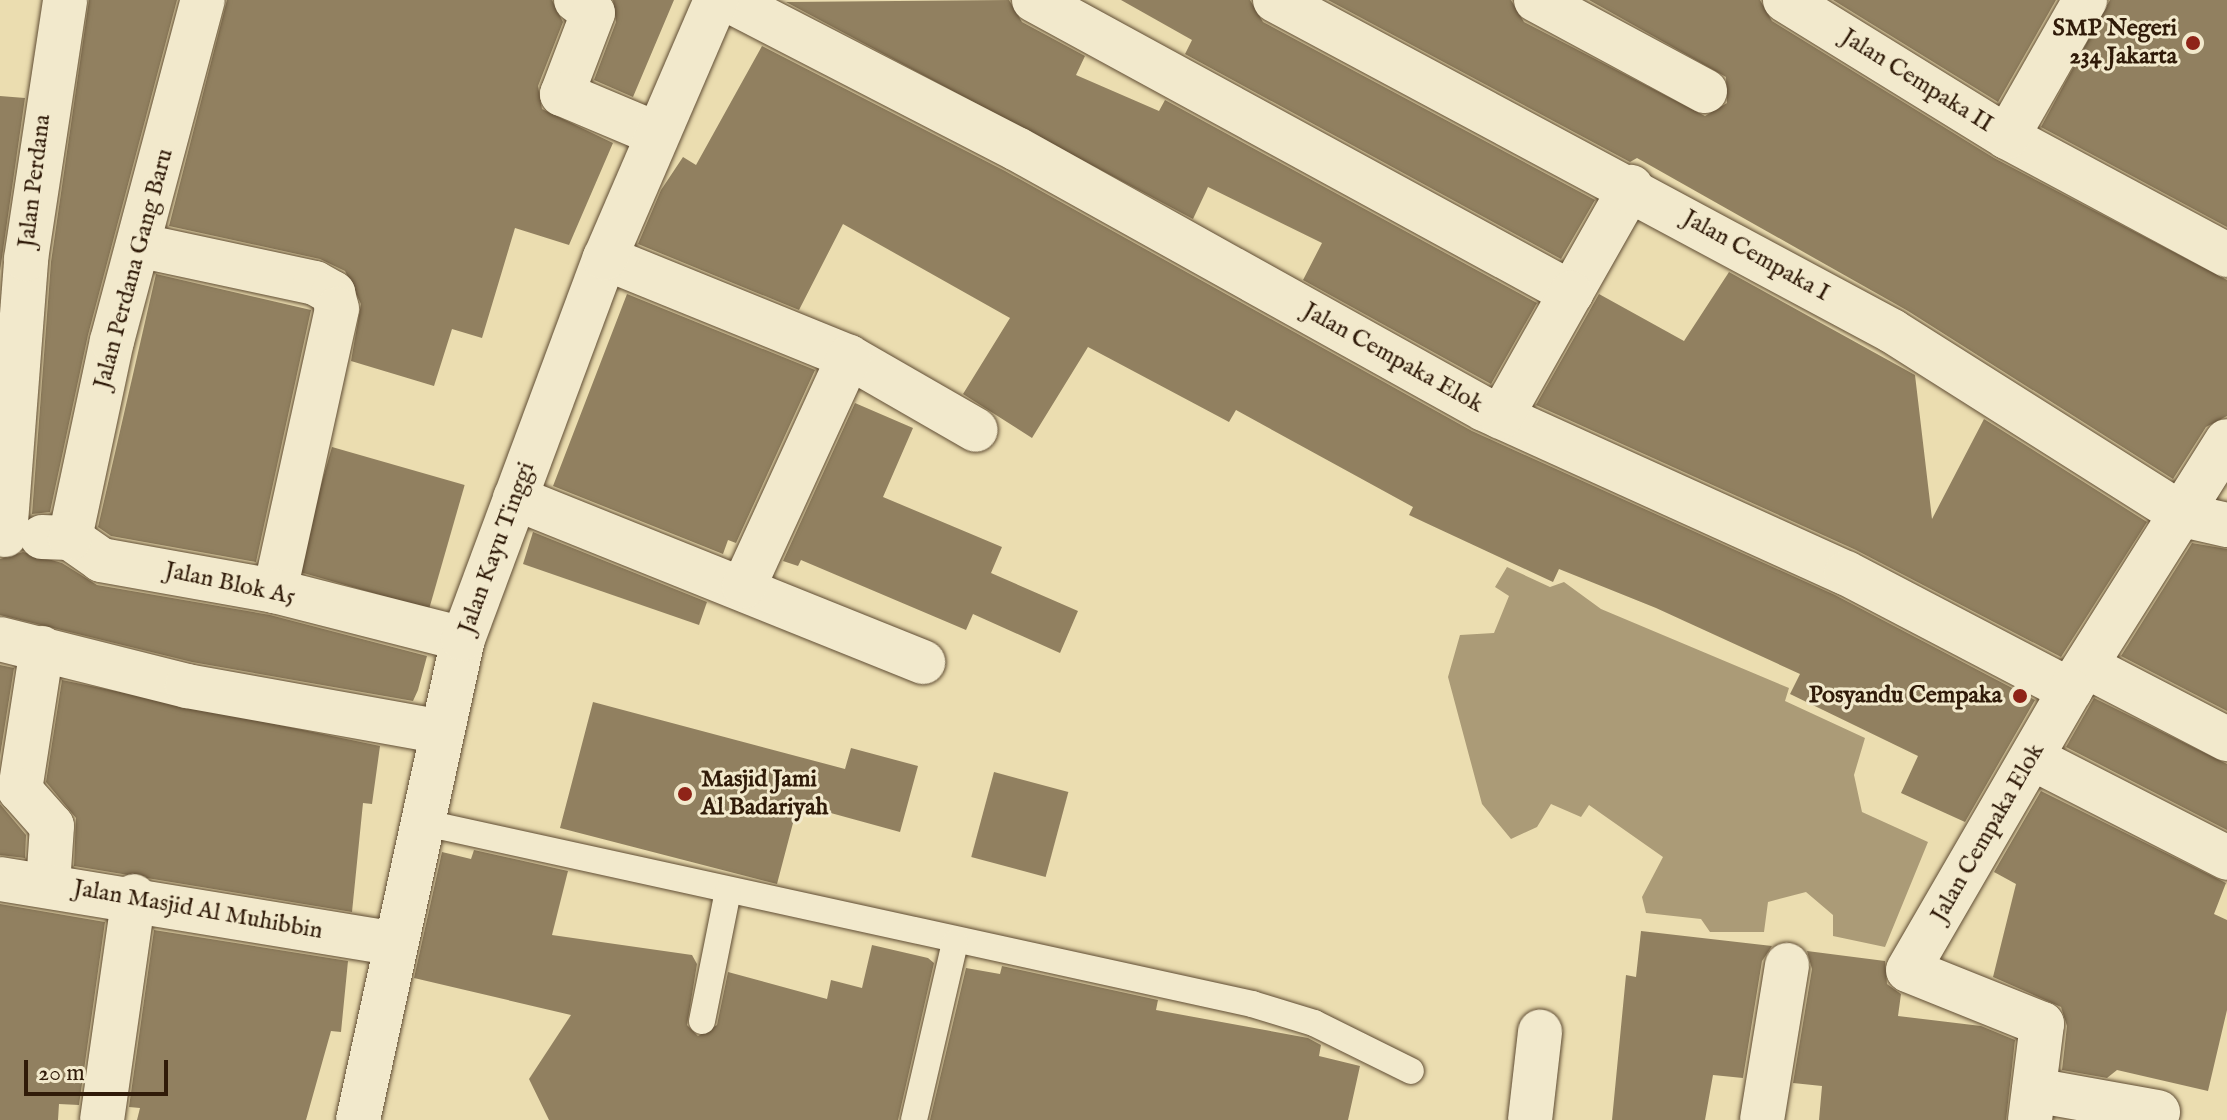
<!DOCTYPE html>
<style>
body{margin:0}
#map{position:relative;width:2227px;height:1120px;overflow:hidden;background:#ebddb0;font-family:"IM FELL English",serif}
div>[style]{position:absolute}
.water>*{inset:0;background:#ab9b77}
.building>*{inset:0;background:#918060;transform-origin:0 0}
.roads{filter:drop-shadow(0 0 2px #5f4c33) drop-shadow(0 0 2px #5f4c33)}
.lane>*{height:26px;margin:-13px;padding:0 13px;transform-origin:13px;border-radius:13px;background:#f2e9cc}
.street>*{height:44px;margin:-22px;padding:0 22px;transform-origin:22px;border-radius:22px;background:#f2e9cc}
.secondary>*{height:44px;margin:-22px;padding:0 22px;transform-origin:22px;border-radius:22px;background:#f2e9cc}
.dots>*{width:22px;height:22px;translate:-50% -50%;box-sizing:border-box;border:4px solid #f2e9cc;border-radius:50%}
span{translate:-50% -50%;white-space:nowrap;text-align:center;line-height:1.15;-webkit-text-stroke:6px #f2e9cc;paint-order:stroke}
.poi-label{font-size:24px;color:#301b09;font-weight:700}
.right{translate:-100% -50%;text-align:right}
.left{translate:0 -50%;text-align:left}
.street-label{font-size:24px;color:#301b09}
.scale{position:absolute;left:24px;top:1060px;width:144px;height:36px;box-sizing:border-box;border:4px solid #301b09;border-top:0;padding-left:10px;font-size:24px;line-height:28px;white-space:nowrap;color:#301b09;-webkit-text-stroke:6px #f2e9cc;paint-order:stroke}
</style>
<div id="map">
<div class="water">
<i style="clip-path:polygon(1507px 567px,1550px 587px,1564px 582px,1601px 609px,1789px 688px,1785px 701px,1865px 738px,1854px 775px,1862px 812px,1928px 842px,1885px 947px,1833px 936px,1833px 915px,1806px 892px,1768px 902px,1764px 932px,1710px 932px,1701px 919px,1646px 913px,1642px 897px,1663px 857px,1589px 805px,1581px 817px,1551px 804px,1537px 827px,1511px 839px,1482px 804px,1448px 677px,1460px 635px,1494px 633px,1509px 596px,1495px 587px)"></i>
</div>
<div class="building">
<i style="clip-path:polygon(89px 0,177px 0,88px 335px,50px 512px,32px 514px,51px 262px)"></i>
<i style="clip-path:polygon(227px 0,552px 0,563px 22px,538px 86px,542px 109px,613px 143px,569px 245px,515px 228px,482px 338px,452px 329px,434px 386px,351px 361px,361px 304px,345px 271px,320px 259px,169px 226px)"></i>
<i style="clip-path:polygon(613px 0,674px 0,633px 97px,594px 80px,616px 22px)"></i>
<i style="clip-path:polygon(1009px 0,1022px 22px,1085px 56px,1076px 75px,1159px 111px,1165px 100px,1537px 303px,1491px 384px,1303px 280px,1322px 243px,1208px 187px,1193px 219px,786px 2px)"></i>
<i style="clip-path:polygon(1121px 0,1250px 0,1263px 22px,1595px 200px,1561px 259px,1185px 54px,1192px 40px)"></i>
<i style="clip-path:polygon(1328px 0,1511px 0,1524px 22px,1705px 116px,1727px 103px,1726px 77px,1589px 0,1760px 0,1772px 21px,1994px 158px,2227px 280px,2227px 416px,2206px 427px,2173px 479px,1908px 311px,1637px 158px,1630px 162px)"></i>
<i style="clip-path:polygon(1833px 0,2056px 0,1998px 102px)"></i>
<i style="clip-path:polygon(2110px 0,2227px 0,2227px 227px,2041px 127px)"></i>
<i style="clip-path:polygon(762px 46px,1005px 171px,1472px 431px,1835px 595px,2035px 700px,1965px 822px,1901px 793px,1918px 756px,1790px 694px,1800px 674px,1656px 608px,1559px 569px,1553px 582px,1426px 523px,1409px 515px,1413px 507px,1236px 410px,1229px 422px,1088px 347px,1032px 438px,963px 394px,1010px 318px,843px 224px,799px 310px,638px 244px,661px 190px,683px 157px,696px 165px)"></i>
<i style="clip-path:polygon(0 96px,25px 98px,0 271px)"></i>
<i style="clip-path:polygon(1729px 272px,1915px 375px,1932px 519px,1984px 419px,2147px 522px,2061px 657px,1856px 550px,1536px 405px,1599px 294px,1684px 341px)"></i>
<i style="clip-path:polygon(156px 274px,311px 310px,256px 562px,111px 536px,98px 527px)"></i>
<i style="clip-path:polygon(627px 294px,815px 370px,736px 543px,728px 540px,723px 554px,553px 486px)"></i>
<i style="clip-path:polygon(855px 403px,913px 428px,883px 497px,1002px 547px,991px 573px,1078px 611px,1060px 653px,973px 614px,966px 630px,801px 560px,798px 566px,783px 561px)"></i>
<i style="left:332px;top:447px;width:138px;height:129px;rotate:16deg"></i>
<i style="clip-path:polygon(533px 532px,707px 602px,699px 625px,523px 564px)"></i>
<i style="clip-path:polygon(2192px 543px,2227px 549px,2227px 711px,2121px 656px)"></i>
<i style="clip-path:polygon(23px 552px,62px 563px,97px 585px,270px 615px,427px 656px,418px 690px,413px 701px,192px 662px,0 615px,0 559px)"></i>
<i style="clip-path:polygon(0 665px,14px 668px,0 756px)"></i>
<i style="clip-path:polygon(62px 680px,380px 746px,372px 804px,363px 803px,352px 912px,74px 866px,76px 818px,46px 782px)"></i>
<i style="clip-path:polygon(2094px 698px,2227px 764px,2227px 830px,2066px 747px)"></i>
<i style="clip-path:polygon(593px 702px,845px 769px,851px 748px,918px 766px,900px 832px,798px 804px,777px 884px,560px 828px)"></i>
<i style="left:994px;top:772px;width:77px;height:88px;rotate:15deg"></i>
<i style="clip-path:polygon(2041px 791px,2226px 883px,2214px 914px,2227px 920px,2227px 1010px,2208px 1091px,2117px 1070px,2107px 1078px,2062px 1070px,2067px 1026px,2061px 1007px,1993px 977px,2016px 884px,1994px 872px)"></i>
<i style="clip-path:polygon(0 804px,26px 835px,25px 858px,0 855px)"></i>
<i style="clip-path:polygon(474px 850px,568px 871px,552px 935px,692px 955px,697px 964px,687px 1025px,698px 1036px,717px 1025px,728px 972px,827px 999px,831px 980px,862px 988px,872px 945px,928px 958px,934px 963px,898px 1120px,549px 1120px,529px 1079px,571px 1015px,414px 978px,442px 852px,471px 859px)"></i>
<i style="clip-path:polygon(0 904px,105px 922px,79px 1105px,59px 1104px,58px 1120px,0 1120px)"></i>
<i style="clip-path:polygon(154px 930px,348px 961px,341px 1032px,331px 1031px,306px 1120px,137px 1120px,140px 1108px,129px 1107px)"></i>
<i style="clip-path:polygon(1641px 931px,1772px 946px,1762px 961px,1743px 1078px,1713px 1075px,1705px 1120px,1612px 1120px,1626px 975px,1636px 977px)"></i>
<i style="clip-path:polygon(1807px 951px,1885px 961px,1887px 984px,1901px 994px,1898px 1016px,1981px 1026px,2015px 1040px,2006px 1120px,1819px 1120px,1822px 1086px,1793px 1083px,1812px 969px)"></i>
<i style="clip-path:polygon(1002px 966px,1158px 1000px,1156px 1010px,1308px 1038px,1321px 1045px,1319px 1056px,1360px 1066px,1348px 1120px,930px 1120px,966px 968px,1000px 974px)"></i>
</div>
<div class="roads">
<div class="lane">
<i style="left:421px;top:822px;width:851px;rotate:12.35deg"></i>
<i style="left:1252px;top:1004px;width:65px;rotate:17deg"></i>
<i style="left:1314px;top:1023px;width:108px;rotate:26.3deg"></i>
<i style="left:702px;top:1021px;width:133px;rotate:-78.7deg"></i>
<i style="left:914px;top:1120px;width:182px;rotate:-77deg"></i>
</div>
<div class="street">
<i style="left:576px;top:0;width:21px;rotate:37deg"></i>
<i style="left:593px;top:13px;width:87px;rotate:110.9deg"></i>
<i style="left:562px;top:94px;width:103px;rotate:22.8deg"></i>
<i style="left:728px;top:0;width:325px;rotate:27.3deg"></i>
<i style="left:1017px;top:149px;width:534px;rotate:29.11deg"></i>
<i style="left:1484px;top:409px;width:397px;rotate:24.4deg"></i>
<i style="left:1846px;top:573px;width:253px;rotate:27.6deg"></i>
<i style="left:2070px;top:690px;width:294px;rotate:-57.8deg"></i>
<i style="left:1034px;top:0;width:612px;rotate:28.62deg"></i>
<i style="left:1571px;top:293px;width:122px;rotate:-60.5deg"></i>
<i style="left:1275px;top:0;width:700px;rotate:28.21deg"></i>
<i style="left:1892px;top:331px;width:344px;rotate:32.3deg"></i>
<i style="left:2183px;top:515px;width:45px;rotate:12.8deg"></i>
<i style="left:1536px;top:0;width:192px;rotate:28.3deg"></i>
<i style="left:1785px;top:0;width:261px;rotate:31.7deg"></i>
<i style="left:2007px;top:137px;width:250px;rotate:28.2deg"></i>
<i style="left:2007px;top:137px;width:158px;rotate:-60.3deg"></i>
<i style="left:142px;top:246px;width:177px;rotate:12.1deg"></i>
<i style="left:315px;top:283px;width:21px;rotate:29deg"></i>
<i style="left:333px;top:293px;width:16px;rotate:76deg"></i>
<i style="left:337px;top:309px;width:289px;rotate:102.4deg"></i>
<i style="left:605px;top:258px;width:263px;rotate:22.1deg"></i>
<i style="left:849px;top:357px;width:146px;rotate:29.9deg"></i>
<i style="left:1501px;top:417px;width:142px;rotate:-60.6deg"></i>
<i style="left:515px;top:498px;width:440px;rotate:21.9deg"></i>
<i style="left:5px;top:535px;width:277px;rotate:-85.6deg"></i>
<i style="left:26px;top:259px;width:262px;rotate:-81.4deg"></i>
<i style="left:42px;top:537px;width:28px;rotate:2deg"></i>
<i style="left:70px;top:538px;width:38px;rotate:35deg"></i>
<i style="left:101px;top:560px;width:177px;rotate:10.1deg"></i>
<i style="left:275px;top:591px;width:194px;rotate:14.3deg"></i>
<i style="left:70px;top:538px;width:201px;rotate:-78deg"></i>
<i style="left:112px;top:341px;width:353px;rotate:-75.1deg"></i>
<i style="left:744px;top:586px;width:252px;rotate:-65.4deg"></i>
<i style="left:0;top:639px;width:193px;rotate:14.1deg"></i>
<i style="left:187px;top:686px;width:254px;rotate:10.2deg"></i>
<i style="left:42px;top:648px;width:144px;rotate:98.8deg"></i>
<i style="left:20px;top:790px;width:48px;rotate:48.4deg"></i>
<i style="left:52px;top:826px;width:59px;rotate:93.9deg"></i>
<i style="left:2086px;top:666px;width:159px;rotate:27.4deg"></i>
<i style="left:2032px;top:758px;width:219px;rotate:27.1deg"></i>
<i style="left:0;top:879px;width:401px;rotate:9.3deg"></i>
<i style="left:2034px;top:1090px;width:126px;rotate:10.1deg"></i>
<i style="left:102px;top:1120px;width:226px;rotate:-81.9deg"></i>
<i style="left:1530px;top:1120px;width:89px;rotate:-83.5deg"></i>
<i style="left:1762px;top:1120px;width:157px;rotate:-80.8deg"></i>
<i style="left:2030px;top:1120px;width:97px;rotate:-82.9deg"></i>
<i style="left:2042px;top:1024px;width:144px;rotate:-158.1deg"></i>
<i style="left:1908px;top:970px;width:323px;rotate:-59.9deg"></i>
</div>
<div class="secondary">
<i style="left:358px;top:1120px;width:492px;rotate:-77.7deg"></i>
<i style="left:463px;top:639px;width:407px;rotate:-69.6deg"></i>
<i style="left:605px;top:258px;width:281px;rotate:-66.7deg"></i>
</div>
</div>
<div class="dots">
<i style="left:2193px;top:43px;background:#8f2418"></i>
<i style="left:2020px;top:696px;background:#8f2418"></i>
<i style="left:685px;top:794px;background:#8f2418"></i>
</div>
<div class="poi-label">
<span class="right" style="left:2177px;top:43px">SMP Negeri<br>234 Jakarta</span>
<span class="right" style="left:2002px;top:696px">Posyandu Cempaka</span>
<span class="left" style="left:701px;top:794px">Masjid Jami<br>Al Badariyah</span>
</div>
<div class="street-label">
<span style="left:1917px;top:81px;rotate:32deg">Jalan Cempaka II</span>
<span style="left:35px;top:181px;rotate:-83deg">Jalan Perdana</span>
<span style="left:1756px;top:256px;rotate:29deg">Jalan Cempaka I</span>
<span style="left:134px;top:269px;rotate:-75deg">Jalan Perdana Gang Baru</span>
<span style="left:1393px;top:358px;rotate:29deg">Jalan Cempaka Elok</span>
<span style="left:497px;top:548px;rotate:-70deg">Jalan Kayu Tinggi</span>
<span style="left:230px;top:584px;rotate:12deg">Jalan Blok A5</span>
<span style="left:1988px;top:833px;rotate:-60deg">Jalan Cempaka Elok</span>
<span style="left:198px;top:910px;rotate:10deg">Jalan Masjid Al Muhibbin</span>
</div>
<div class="scale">20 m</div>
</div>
